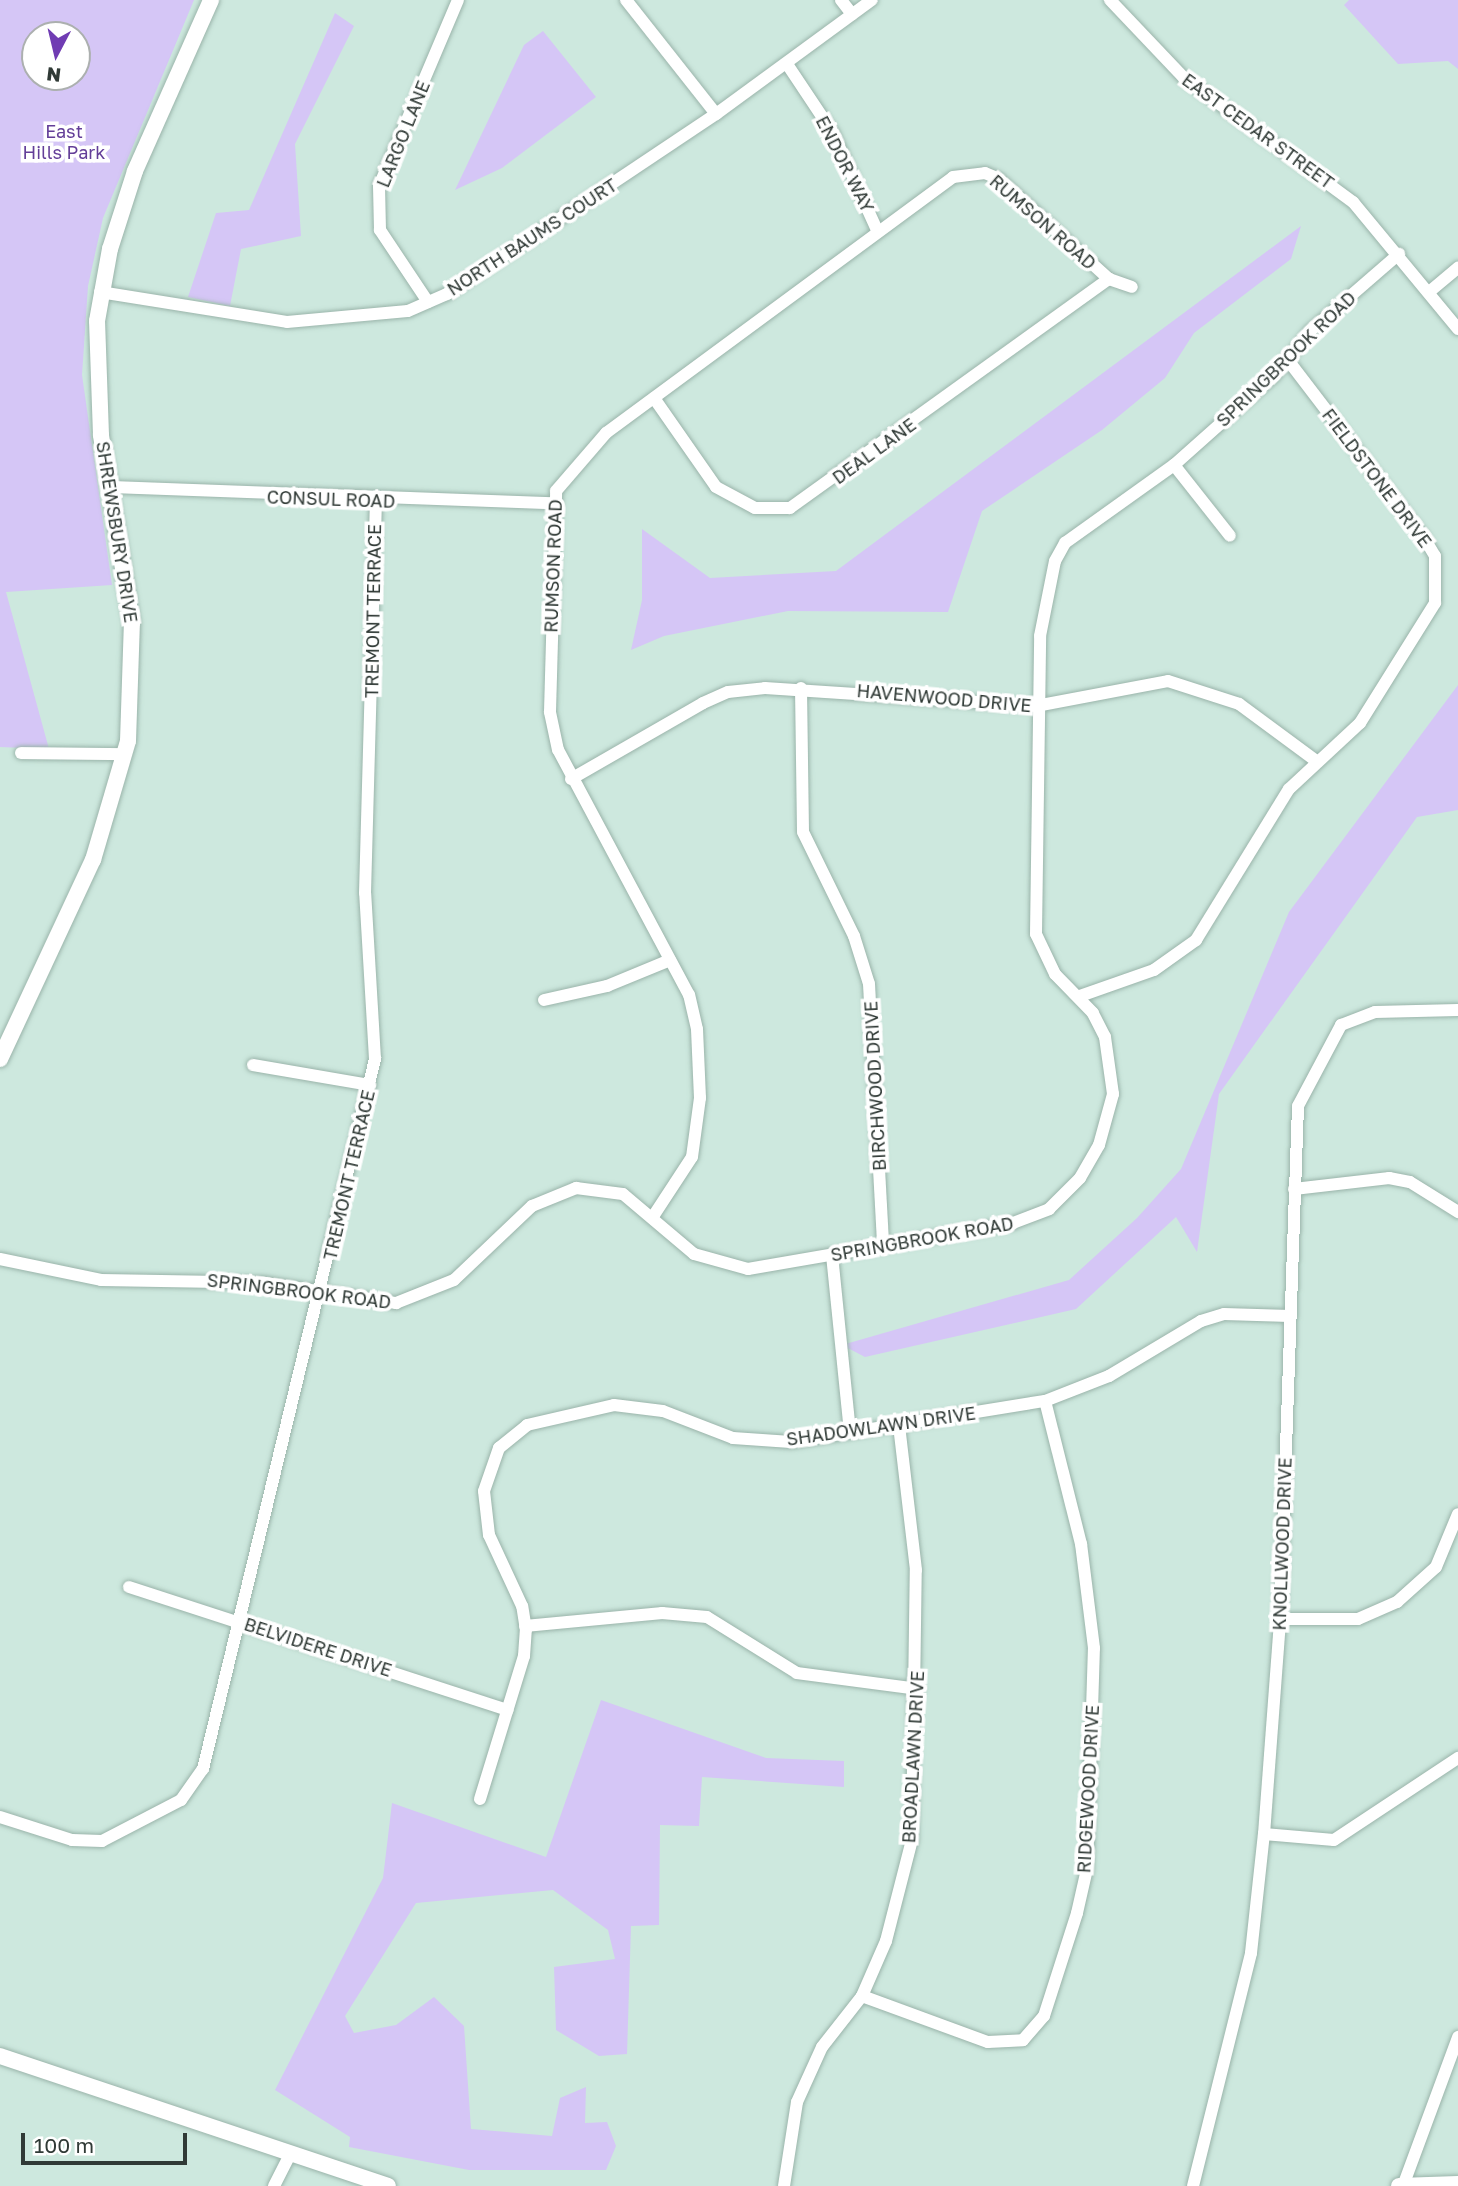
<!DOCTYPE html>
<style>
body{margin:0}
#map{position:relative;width:1458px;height:2186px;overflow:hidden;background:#cde8de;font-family:"Golos Text",sans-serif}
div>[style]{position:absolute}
.green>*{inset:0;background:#d5c6f6}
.roads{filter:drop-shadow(0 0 2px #9ab4aa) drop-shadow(0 0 2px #9ab4aa)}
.minor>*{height:12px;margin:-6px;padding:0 6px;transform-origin:6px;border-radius:6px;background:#fff}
.major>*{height:16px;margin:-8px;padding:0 8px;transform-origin:8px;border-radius:8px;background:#fff}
span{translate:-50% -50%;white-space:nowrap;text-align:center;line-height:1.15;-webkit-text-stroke:7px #fff;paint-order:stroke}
.street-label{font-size:18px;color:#303a36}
.park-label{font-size:18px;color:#633e98}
.north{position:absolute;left:21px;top:21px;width:70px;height:70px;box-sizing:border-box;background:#fff;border:2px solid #acb0af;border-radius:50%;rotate:187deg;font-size:19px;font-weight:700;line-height:28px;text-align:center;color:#303a36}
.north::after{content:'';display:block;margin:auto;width:24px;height:32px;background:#703cb3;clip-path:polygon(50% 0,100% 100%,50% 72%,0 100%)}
.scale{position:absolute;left:21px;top:2133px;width:166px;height:32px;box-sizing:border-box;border:4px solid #303a36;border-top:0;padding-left:9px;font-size:21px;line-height:24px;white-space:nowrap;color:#303a36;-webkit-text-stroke:5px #fff;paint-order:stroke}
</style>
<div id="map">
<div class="green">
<i style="clip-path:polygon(evenodd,0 0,194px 0,103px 218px,88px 286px,82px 375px,112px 585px,6px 592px,49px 749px,0 747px,0 0,35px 35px,77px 35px,77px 77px,35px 77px,35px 35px)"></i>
<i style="clip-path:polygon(1349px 0,1458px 0,1458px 69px,1448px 61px,1398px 64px,1344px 5px)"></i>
<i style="clip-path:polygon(335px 13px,354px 26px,295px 144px,301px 236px,241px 249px,230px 306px,188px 297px,216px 213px,249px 210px)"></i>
<i style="clip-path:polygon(543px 31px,596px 97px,502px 168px,455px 190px,524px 45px)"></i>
<i style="clip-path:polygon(1301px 226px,1291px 259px,1194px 333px,1165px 378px,1102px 430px,982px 511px,948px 612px,788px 611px,664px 636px,631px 650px,642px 600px,642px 529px,710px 578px,836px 571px)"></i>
<i style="clip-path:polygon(1458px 685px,1458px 810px,1417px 817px,1219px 1094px,1197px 1252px,1176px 1217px,1076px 1309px,865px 1357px,842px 1345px,1069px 1280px,1137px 1218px,1181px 1169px,1289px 912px)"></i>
<i style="clip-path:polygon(601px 1700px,766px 1758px,844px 1761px,844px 1787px,702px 1777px,699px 1826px,660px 1825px,659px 1925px,631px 1926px,627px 2054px,599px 2056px,556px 2030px,554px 1967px,615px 1959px,608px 1930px,553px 1890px,416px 1903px,345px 2016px,354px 2033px,396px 2025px,434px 1997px,464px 2026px,471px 2129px,552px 2136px,560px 2098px,586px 2087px,585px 2123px,607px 2122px,616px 2146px,606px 2170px,469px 2170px,349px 2147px,350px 2137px,275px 2090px,383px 1878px,392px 1803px,546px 1857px)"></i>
</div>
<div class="roads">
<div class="minor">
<i style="left:626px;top:0;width:145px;rotate:51.7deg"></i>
<i style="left:841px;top:0;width:18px;rotate:52deg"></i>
<i style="left:1110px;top:0;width:108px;rotate:46.5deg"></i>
<i style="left:1184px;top:78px;width:210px;rotate:36.3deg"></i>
<i style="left:1353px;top:202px;width:165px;rotate:50.4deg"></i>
<i style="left:787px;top:64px;width:83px;rotate:56.3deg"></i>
<i style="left:833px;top:133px;width:107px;rotate:65.6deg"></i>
<i style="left:100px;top:292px;width:189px;rotate:9.1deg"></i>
<i style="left:287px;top:322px;width:121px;rotate:-5.2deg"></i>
<i style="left:408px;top:311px;width:43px;rotate:-23.6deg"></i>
<i style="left:447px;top:294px;width:324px;rotate:-33.8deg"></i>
<i style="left:716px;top:114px;width:193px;rotate:-36.2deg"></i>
<i style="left:1429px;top:292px;width:38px;rotate:-40deg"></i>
<i style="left:428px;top:302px;width:87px;rotate:-123.7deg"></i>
<i style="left:380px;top:230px;width:44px;rotate:-91.3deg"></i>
<i style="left:379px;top:186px;width:202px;rotate:-67deg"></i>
<i style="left:654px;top:398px;width:108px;rotate:55.1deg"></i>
<i style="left:716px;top:487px;width:44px;rotate:28.3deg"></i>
<i style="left:755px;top:508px;width:35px"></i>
<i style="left:790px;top:508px;width:393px;rotate:-35.7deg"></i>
<i style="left:1174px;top:465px;width:90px;rotate:51.7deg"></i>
<i style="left:111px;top:487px;width:442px;rotate:2.1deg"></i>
<i style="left:801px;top:688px;width:144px;rotate:89.2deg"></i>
<i style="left:803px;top:832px;width:116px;rotate:63.9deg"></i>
<i style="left:854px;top:936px;width:50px;rotate:72.6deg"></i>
<i style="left:869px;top:984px;width:262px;rotate:86.9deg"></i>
<i style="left:21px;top:753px;width:104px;rotate:0.6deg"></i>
<i style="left:571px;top:779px;width:152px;rotate:-29.9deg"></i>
<i style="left:703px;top:703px;width:27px;rotate:-24deg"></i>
<i style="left:728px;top:692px;width:37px;rotate:-6deg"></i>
<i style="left:765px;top:688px;width:272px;rotate:3.8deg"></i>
<i style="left:1036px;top:706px;width:134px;rotate:-10.7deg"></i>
<i style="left:1168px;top:681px;width:75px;rotate:17.9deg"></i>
<i style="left:1239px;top:704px;width:94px;rotate:36.4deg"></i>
<i style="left:1080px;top:996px;width:78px;rotate:-19.4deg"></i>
<i style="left:1154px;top:970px;width:52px;rotate:-35.5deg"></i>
<i style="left:1196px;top:940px;width:177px;rotate:-58.4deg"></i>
<i style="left:1289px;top:789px;width:97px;rotate:-42.9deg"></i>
<i style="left:1360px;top:723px;width:142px;rotate:-58deg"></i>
<i style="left:1435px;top:603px;width:47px;rotate:-90deg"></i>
<i style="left:1435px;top:556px;width:21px;rotate:-121deg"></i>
<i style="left:1424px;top:538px;width:225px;rotate:-127.4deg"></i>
<i style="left:544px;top:1000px;width:65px;rotate:-12.5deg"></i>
<i style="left:607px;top:986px;width:68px;rotate:-22.4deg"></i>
<i style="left:253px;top:1065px;width:119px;rotate:9.7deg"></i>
<i style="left:1294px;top:1189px;width:96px;rotate:-6.6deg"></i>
<i style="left:1389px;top:1178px;width:21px;rotate:11deg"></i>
<i style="left:1410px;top:1182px;width:57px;rotate:32deg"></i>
<i style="left:654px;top:1215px;width:69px;rotate:-56.8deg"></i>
<i style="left:692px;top:1157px;width:60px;rotate:-82.3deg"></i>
<i style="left:700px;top:1098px;width:69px;rotate:-92.5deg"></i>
<i style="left:697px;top:1029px;width:35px;rotate:-103deg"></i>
<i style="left:689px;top:995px;width:278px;rotate:-118.1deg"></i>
<i style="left:558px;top:750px;width:39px;rotate:-102deg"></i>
<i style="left:550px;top:712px;width:221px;rotate:-88.4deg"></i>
<i style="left:556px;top:491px;width:77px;rotate:-49.2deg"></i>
<i style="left:606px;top:433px;width:431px;rotate:-36.4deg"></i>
<i style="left:953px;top:177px;width:32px;rotate:-7deg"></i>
<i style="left:985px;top:173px;width:15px;rotate:23deg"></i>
<i style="left:999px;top:179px;width:149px;rotate:42.3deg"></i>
<i style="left:1109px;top:279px;width:24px;rotate:19deg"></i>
<i style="left:832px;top:1255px;width:178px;rotate:84.2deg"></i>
<i style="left:0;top:1259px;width:103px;rotate:11.7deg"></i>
<i style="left:101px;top:1280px;width:164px;rotate:1deg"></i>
<i style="left:265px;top:1283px;width:133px;rotate:8.7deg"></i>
<i style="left:396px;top:1303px;width:62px;rotate:-21.6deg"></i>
<i style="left:454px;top:1280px;width:108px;rotate:-43.5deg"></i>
<i style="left:532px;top:1206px;width:48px;rotate:-22.2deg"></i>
<i style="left:576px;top:1188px;width:47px;rotate:7.3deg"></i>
<i style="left:623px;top:1194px;width:93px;rotate:40.2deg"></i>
<i style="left:694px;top:1254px;width:56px;rotate:15.5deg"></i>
<i style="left:748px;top:1269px;width:269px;rotate:-9.8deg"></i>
<i style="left:1013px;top:1223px;width:39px;rotate:-21deg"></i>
<i style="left:1049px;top:1209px;width:44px;rotate:-45deg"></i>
<i style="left:1080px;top:1178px;width:38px;rotate:-60deg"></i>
<i style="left:1099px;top:1145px;width:53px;rotate:-74.6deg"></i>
<i style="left:1113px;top:1094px;width:58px;rotate:-98deg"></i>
<i style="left:1105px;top:1037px;width:27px;rotate:-117deg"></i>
<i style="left:1093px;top:1013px;width:54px;rotate:-134.3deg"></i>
<i style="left:1055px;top:974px;width:44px;rotate:-115.4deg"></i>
<i style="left:1036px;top:934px;width:298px;rotate:-89.2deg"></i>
<i style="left:1040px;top:636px;width:76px;rotate:-78.7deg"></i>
<i style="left:1055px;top:561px;width:21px;rotate:-61deg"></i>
<i style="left:1065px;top:543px;width:134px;rotate:-35.6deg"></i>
<i style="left:1174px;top:465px;width:134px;rotate:-41.7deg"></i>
<i style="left:1274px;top:376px;width:58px;rotate:-51.3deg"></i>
<i style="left:1310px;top:331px;width:118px;rotate:-40.9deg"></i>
<i style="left:129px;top:1587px;width:398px;rotate:18deg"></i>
<i style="left:1280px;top:1619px;width:78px"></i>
<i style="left:1358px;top:1619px;width:43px;rotate:-23.6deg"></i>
<i style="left:1397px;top:1602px;width:52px;rotate:-41.9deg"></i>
<i style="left:1436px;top:1567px;width:57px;rotate:-67.5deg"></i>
<i style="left:525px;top:1626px;width:138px;rotate:-5.4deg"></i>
<i style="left:662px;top:1613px;width:45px;rotate:5.1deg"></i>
<i style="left:707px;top:1617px;width:106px;rotate:31.9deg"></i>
<i style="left:797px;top:1673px;width:122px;rotate:7.5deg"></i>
<i style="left:480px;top:1799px;width:150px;rotate:-72.9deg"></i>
<i style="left:524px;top:1656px;width:26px;rotate:-86deg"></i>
<i style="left:526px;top:1630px;width:24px;rotate:-99deg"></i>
<i style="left:522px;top:1606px;width:78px;rotate:-114.9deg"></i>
<i style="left:489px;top:1535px;width:44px;rotate:-96.5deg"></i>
<i style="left:484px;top:1491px;width:46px;rotate:-70.8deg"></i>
<i style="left:499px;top:1448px;width:36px;rotate:-39deg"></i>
<i style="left:527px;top:1425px;width:89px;rotate:-12.9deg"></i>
<i style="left:614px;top:1405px;width:49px;rotate:7deg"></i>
<i style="left:663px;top:1411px;width:75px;rotate:21.1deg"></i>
<i style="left:733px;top:1438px;width:58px;rotate:3.9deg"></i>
<i style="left:791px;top:1442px;width:257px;rotate:-9.2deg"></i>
<i style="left:1045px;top:1401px;width:69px;rotate:-21.3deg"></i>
<i style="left:1109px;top:1376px;width:107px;rotate:-30.9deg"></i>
<i style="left:1201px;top:1321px;width:24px;rotate:-17deg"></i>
<i style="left:1224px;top:1314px;width:66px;rotate:1.7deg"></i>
<i style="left:0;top:1817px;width:76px;rotate:17.7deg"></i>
<i style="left:72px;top:1840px;width:30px;rotate:2deg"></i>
<i style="left:102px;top:1841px;width:89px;rotate:-27.4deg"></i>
<i style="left:181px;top:1800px;width:38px;rotate:-55deg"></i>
<i style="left:203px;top:1769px;width:731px;rotate:-76.38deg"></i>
<i style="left:375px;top:1059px;width:166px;rotate:-93.4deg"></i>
<i style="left:365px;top:893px;width:392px;rotate:-88.4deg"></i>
<i style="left:1264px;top:1834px;width:70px;rotate:4.9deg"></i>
<i style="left:1334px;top:1840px;width:149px;rotate:-33.5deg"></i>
<i style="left:862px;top:1996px;width:134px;rotate:20.1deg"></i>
<i style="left:988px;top:2042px;width:35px;rotate:-3deg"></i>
<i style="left:1023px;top:2040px;width:32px;rotate:-49deg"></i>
<i style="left:1044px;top:2016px;width:108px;rotate:-72.2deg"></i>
<i style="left:1077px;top:1913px;width:45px;rotate:-77.2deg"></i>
<i style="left:1087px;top:1869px;width:221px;rotate:-88.2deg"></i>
<i style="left:1094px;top:1648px;width:105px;rotate:-97.1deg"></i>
<i style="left:1081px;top:1544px;width:147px;rotate:-104.1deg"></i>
<i style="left:274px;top:2186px;width:35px;rotate:-63deg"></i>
<i style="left:784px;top:2186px;width:85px;rotate:-81.2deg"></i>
<i style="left:797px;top:2102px;width:60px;rotate:-65.6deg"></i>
<i style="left:822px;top:2047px;width:65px;rotate:-51.9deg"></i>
<i style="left:862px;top:1996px;width:60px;rotate:-66.4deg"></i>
<i style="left:886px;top:1941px;width:104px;rotate:-75.6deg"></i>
<i style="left:912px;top:1840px;width:270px;rotate:-89.2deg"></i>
<i style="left:916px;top:1570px;width:145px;rotate:-96.7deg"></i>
<i style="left:1193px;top:2186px;width:240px;rotate:-76deg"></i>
<i style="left:1251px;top:1953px;width:120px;rotate:-83.8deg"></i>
<i style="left:1264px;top:1834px;width:216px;rotate:-85.7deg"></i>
<i style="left:1280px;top:1619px;width:513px;rotate:-87.99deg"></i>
<i style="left:1298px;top:1106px;width:92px;rotate:-62deg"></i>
<i style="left:1341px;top:1025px;width:36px;rotate:-21deg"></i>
<i style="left:1375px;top:1012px;width:83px;rotate:-1.4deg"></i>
<i style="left:1403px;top:2186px;width:159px;rotate:-69.7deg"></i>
</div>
<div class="major">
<i style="left:0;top:1059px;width:220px;rotate:-65deg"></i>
<i style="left:93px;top:860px;width:124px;rotate:-73.6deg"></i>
<i style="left:128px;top:741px;width:118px;rotate:-88.1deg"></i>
<i style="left:132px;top:623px;width:191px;rotate:-99.4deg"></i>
<i style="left:101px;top:435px;width:114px;rotate:-92deg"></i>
<i style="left:97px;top:321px;width:73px;rotate:-79.8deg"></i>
<i style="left:110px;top:249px;width:82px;rotate:-72.2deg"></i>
<i style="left:135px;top:171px;width:187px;rotate:-66deg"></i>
<i style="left:0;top:2056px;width:409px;rotate:18.5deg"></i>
<i style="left:1399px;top:2186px;width:59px;rotate:-1.9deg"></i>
</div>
</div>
<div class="street-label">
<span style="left:1258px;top:131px;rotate:36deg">EAST CEDAR STREET</span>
<span style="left:403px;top:134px;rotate:-68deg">LARGO LANE</span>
<span style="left:845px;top:164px;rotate:63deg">ENDOR WAY</span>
<span style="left:1043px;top:222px;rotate:41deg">RUMSON ROAD</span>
<span style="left:532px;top:237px;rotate:-33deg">NORTH BAUMS COURT</span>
<span style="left:1286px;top:359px;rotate:-44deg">SPRINGBROOK ROAD</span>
<span style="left:874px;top:451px;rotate:-36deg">DEAL LANE</span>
<span style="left:1377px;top:478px;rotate:53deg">FIELDSTONE DRIVE</span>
<span style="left:331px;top:499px;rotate:2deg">CONSUL ROAD</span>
<span style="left:117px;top:532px;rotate:81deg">SHREWSBURY DRIVE</span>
<span style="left:553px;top:566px;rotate:-88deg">RUMSON ROAD</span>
<span style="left:373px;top:611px;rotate:-89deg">TREMONT TERRACE</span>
<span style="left:944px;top:698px;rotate:5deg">HAVENWOOD DRIVE</span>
<span style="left:875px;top:1086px;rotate:-93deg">BIRCHWOOD DRIVE</span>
<span style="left:349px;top:1175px;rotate:-77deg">TREMONT TERRACE</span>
<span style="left:922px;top:1239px;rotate:-10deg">SPRINGBROOK ROAD</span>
<span style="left:299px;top:1291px;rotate:7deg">SPRINGBROOK ROAD</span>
<span style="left:881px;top:1426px;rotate:-8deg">SHADOWLAWN DRIVE</span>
<span style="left:1282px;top:1544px;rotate:-88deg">KNOLLWOOD DRIVE</span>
<span style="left:318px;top:1647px;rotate:18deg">BELVIDERE DRIVE</span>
<span style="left:913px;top:1757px;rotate:-87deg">BROADLAWN DRIVE</span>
<span style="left:1088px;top:1789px;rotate:-87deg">RIDGEWOOD DRIVE</span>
</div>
<div class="park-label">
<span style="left:64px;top:142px">East<br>Hills Park</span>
</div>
<div class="north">N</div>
<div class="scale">100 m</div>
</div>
